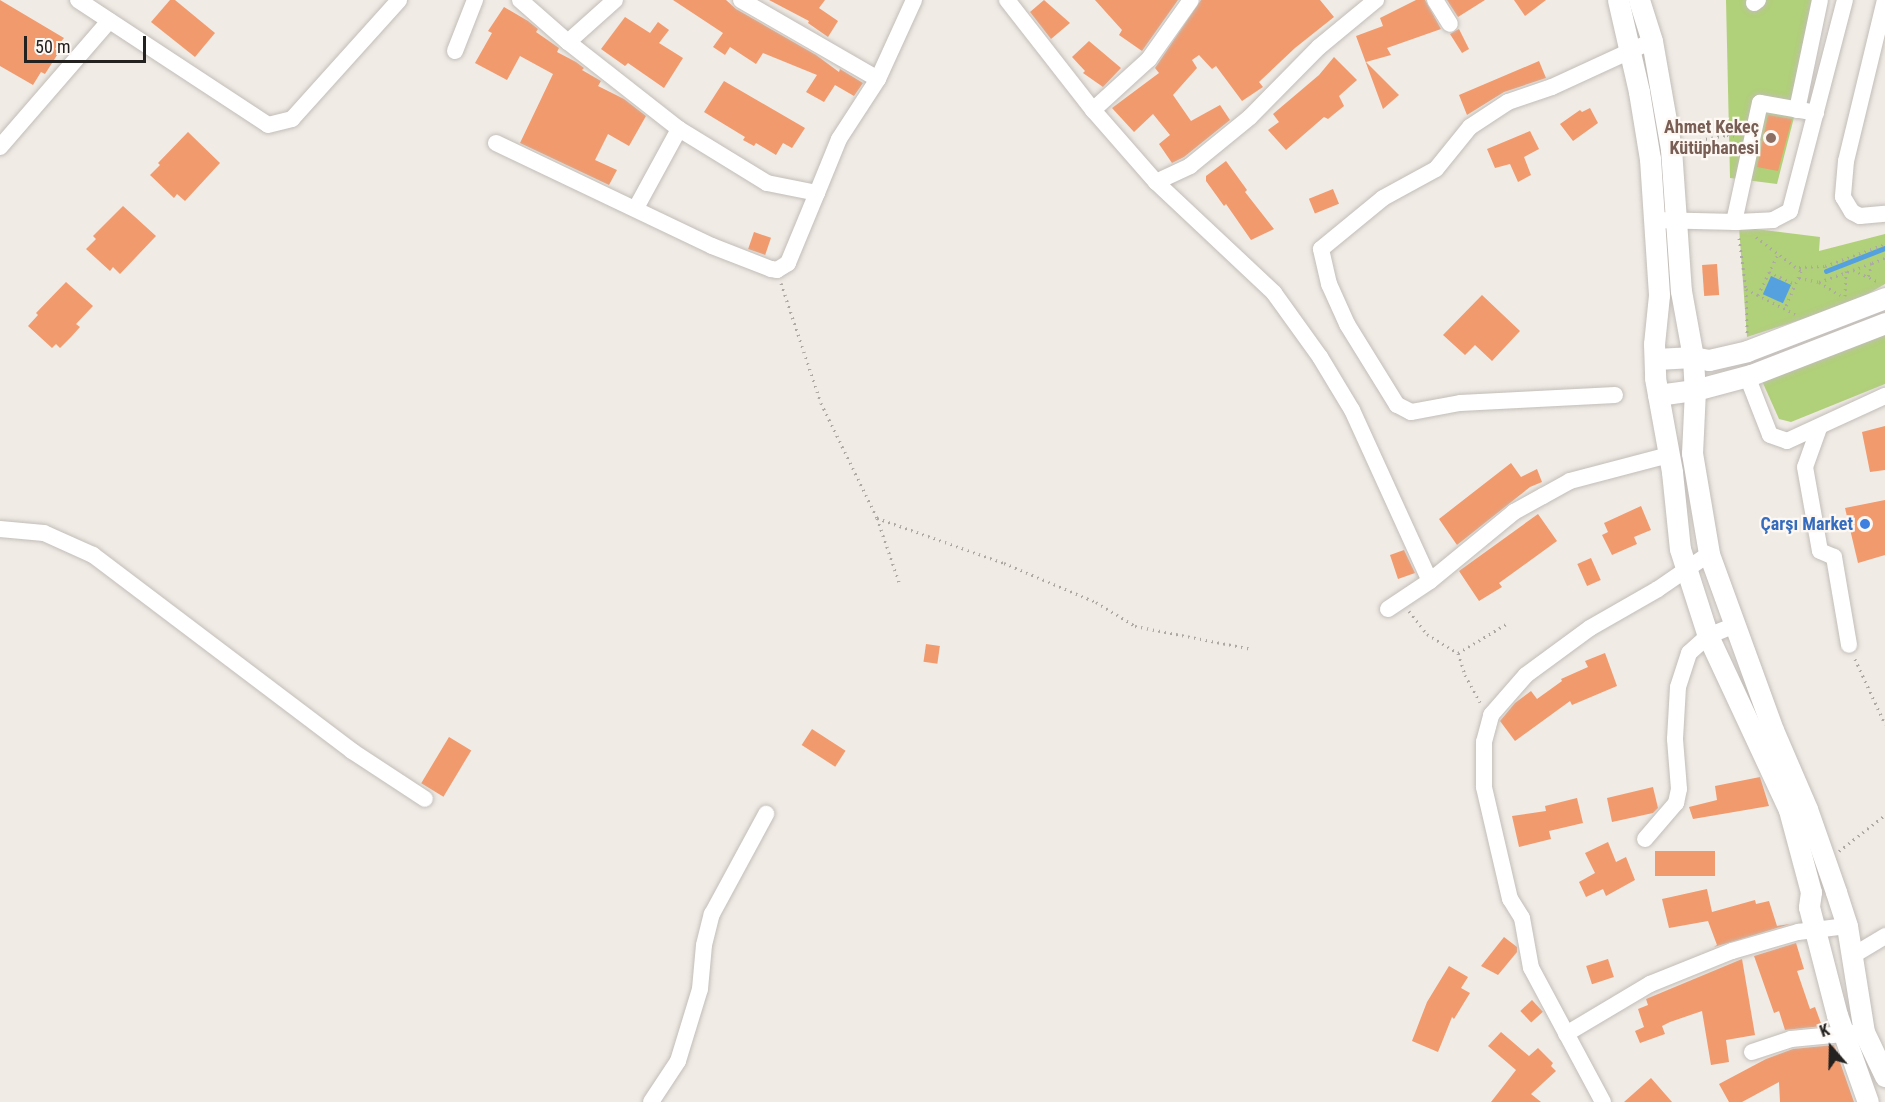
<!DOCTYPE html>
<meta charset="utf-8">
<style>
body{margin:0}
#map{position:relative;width:1885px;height:1102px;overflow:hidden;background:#f0ebe5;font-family:"Roboto Condensed",sans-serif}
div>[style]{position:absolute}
.green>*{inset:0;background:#b1d07a}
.water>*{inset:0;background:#55a1e0;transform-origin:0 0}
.stream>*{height:4.5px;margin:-2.25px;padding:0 2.25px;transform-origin:2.25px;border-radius:2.25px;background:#55a1e0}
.building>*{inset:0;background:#f19a6d;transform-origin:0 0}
.path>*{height:3px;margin-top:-1.5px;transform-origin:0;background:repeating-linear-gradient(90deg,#ada9a4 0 1.5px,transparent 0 6px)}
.roads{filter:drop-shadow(0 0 2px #c2bdb8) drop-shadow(0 0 2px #c2bdb8)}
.minor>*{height:16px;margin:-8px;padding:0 8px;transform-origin:8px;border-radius:8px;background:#fff}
.major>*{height:21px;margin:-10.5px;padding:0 10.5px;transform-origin:10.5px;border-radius:10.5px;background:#fff}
.dots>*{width:16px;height:16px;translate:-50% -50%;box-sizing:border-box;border:3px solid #fdf8f3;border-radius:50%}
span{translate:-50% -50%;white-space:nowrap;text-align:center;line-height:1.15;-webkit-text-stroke:4.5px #fdf8f3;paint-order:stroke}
.education-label{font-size:18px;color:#785e54;font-weight:700}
.right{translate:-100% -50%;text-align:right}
.shop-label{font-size:18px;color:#366cbe;font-weight:700}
.north{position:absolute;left:1801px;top:1018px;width:60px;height:60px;-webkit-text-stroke:4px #fdf8f3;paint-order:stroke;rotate:340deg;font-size:16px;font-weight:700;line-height:24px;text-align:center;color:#242220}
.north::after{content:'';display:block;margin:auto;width:21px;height:27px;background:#242220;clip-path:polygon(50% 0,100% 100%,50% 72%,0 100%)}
.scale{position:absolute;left:24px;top:36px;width:122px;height:27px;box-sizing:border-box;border:3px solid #242220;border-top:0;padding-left:8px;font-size:18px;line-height:21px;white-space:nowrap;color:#242220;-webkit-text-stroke:4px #fdf8f3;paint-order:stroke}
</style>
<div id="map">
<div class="green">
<i style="clip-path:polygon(1726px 0,1824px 0,1777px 184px,1730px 178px)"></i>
<i style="clip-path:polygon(1739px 227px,1820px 237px,1819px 251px,1885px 234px,1885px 284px,1852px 303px,1747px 337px)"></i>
<i style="clip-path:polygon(1885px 333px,1885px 384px,1791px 422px,1779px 419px,1762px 381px)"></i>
</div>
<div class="water">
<i style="left:1771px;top:276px;width:22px;height:20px;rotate:24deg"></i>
</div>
<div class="stream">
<i style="left:1826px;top:271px;width:63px;rotate:-21.3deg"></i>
</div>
<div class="building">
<i style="clip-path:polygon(0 0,64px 38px,55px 49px,59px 52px,45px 74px,41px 72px,33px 85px,0 66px)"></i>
<i style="clip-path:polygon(170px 0,175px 0,215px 33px,195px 57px,151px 22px)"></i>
<i style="clip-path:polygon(673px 0,726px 0,736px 9px,816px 55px,839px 72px,840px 69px,863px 83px,854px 96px,835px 85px,824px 102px,806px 92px,817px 75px,763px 53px,756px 64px,730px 47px,725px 55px,713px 47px,723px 33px)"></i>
<i style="clip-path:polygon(769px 0,825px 0,819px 8px,838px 21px,828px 37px,808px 23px,809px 21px)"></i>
<i style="clip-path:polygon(1044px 0,1070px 23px,1051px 39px,1030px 12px)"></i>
<i style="clip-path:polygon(1095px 0,1178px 0,1142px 51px,1119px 35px,1122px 30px)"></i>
<i style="clip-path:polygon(1201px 0,1320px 0,1334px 17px,1295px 48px,1259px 82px,1263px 87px,1242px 101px,1216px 66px,1212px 69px,1199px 55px,1192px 60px,1197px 68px,1173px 95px,1191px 121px,1220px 105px,1230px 120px,1184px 157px,1172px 163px,1159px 144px,1170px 135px,1153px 114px,1134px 132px,1112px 108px,1159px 73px,1155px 68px)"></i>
<i style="clip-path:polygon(1416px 0,1425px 0,1441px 29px,1387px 48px,1391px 55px,1366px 62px,1399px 95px,1383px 109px,1356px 36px,1383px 26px,1380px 18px)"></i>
<i style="clip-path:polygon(1447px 0,1485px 0,1458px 17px)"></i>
<i style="clip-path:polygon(1514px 0,1546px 0,1525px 16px)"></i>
<i style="clip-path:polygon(504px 7px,528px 21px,538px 29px,536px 32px,559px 48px,557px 52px,576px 62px,584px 68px,582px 70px,601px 81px,598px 86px,624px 99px,646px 116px,629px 146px,608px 134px,595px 160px,617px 170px,609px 185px,520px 143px,553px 74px,520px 56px,507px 80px,475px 63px,492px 33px,488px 31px)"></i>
<i style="clip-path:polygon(625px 17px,650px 33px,658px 22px,669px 30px,659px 43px,683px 58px,664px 88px,628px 63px,625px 66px,601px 49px)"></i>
<i style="clip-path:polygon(1459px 29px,1469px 49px,1462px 53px,1450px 34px)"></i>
<i style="clip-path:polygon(1089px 41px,1121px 68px,1103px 87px,1083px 73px,1085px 71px,1072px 57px)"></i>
<i style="clip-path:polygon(1334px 57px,1357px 80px,1339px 96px,1344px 106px,1328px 119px,1324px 117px,1286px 150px,1268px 130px,1279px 122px,1273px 114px,1319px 75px)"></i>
<i style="clip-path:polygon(1539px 61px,1546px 78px,1504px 92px,1467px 115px,1459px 95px)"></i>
<i style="clip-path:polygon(724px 81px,805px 128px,792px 148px,783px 143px,776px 155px,756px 143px,754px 146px,743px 140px,745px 137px,704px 112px)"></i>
<i style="clip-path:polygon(1590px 108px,1598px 123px,1573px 141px,1560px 124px,1580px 110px,1582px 112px)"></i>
<i style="clip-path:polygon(1768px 115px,1792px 119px,1778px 171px,1757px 167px)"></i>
<i style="clip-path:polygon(1530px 131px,1539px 149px,1524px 157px,1531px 175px,1518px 182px,1510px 164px,1495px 168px,1487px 149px)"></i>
<i style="clip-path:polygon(188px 132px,220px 163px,185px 201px,177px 194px,174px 198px,150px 175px,160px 165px,158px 163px)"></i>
<i style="clip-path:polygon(1226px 161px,1247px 190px,1245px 192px,1274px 229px,1251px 240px,1226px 204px,1224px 206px,1206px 181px,1206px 176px)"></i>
<i style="left:1333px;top:189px;width:16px;height:26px;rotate:68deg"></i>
<i style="clip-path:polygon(123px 206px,156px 236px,120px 274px,113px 267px,110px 271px,86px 249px,96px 239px,93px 236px)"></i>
<i style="left:754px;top:232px;width:18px;height:18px;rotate:19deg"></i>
<i style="left:1717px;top:264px;width:31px;height:15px;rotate:86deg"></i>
<i style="clip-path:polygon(66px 282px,93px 306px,76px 324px,80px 327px,71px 337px,60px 348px,56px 344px,52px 348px,28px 326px,38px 315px,36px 313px)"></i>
<i style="clip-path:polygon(1482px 295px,1520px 331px,1492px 361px,1475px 345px,1465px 355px,1443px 335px)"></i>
<i style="clip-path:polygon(1885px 426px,1885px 470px,1870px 472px,1862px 432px)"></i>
<i style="clip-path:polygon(1511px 463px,1521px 477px,1537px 469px,1542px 482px,1530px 487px,1457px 545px,1439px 519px)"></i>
<i style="clip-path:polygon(1885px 500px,1885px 555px,1858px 563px,1845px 508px)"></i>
<i style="clip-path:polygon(1641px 506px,1651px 530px,1634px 537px,1637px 544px,1612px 555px,1602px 535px,1608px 532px,1604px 523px)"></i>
<i style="clip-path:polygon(1538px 514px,1557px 541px,1499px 583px,1502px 587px,1479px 601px,1459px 571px)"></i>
<i style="clip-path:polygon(1404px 550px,1415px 573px,1398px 579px,1390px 555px)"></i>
<i style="left:1591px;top:558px;width:24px;height:15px;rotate:66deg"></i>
<i style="left:926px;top:644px;width:14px;height:18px;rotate:8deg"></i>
<i style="clip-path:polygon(1605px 653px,1617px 686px,1572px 705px,1570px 701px,1515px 741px,1500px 721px,1515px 703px,1531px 691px,1537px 699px,1562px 681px,1561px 679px,1588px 667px,1585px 661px)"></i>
<i style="left:812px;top:729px;width:40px;height:19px;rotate:33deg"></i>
<i style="left:449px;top:737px;width:26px;height:54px;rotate:31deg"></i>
<i style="clip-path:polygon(1760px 777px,1769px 806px,1693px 819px,1689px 807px,1717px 800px,1715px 786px)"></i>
<i style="clip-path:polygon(1653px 787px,1658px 808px,1653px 813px,1612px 822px,1607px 798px)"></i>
<i style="clip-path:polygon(1577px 798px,1583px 823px,1549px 831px,1551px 839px,1519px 847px,1512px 816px,1546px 811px,1545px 806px)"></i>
<i style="clip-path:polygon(1608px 842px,1616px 862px,1626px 857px,1635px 880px,1606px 896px,1603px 889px,1586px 897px,1579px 882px,1595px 873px,1585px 853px)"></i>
<i style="left:1715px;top:851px;width:25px;height:60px;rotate:90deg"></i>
<i style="clip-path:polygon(1707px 889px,1712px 912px,1755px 900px,1756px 904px,1769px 901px,1777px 926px,1790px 924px,1714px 947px,1717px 945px,1708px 921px,1669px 928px,1662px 899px)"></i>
<i style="clip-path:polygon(1504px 937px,1517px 947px,1517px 952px,1498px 975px,1481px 966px)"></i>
<i style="clip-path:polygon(1796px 943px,1804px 969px,1797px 971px,1810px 1009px,1815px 1007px,1822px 1026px,1785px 1030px,1779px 1011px,1774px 1013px,1754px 956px)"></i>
<i style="left:1608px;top:959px;width:19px;height:23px;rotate:72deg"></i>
<i style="clip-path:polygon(1742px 959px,1755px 1035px,1726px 1040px,1729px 1062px,1711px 1065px,1702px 1011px,1670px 1022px,1662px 1026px,1665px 1034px,1640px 1043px,1635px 1031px,1644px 1027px,1638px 1009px,1648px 1005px,1646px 999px)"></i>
<i style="clip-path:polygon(1449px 966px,1468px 977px,1461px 988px,1470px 993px,1454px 1019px,1452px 1017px,1438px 1052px,1412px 1041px,1427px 1002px)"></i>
<i style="left:1532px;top:1000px;width:16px;height:16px;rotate:47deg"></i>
<i style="clip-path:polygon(1501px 1032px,1529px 1056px,1538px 1048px,1553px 1063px,1551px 1066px,1556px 1071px,1531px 1094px,1541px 1102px,1491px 1102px,1516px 1070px,1488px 1046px)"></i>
<i style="clip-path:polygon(1834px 1045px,1854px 1102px,1780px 1102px,1779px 1082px,1742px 1102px,1729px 1102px,1719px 1084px,1766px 1059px,1793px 1049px)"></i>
<i style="clip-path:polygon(1651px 1078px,1672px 1102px,1624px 1102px)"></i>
</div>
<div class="path">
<i style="left:1688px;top:142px;width:40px;rotate:-10deg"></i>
<i style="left:1727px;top:135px;width:11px;rotate:5deg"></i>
<i style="left:1756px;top:237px;width:56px;rotate:37.1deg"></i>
<i style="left:1801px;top:271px;width:40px;rotate:113.4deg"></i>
<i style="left:1739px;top:238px;width:51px;rotate:82.2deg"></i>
<i style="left:1746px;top:289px;width:44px;rotate:88.7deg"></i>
<i style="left:1872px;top:263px;width:14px;rotate:-21deg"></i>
<i style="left:1799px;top:267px;width:26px;rotate:-2deg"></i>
<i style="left:1825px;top:266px;width:64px;rotate:-20.1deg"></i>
<i style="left:1853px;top:270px;width:26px;rotate:25deg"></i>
<i style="left:1769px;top:272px;width:29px;rotate:25deg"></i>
<i style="left:1799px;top:278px;width:20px;rotate:11deg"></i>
<i style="left:1819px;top:282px;width:56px;rotate:-19.7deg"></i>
<i style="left:1872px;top:263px;width:15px;rotate:106deg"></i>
<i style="left:1819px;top:282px;width:25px;rotate:32deg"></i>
<i style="left:781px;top:283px;width:126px;rotate:71.6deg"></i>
<i style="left:821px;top:403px;width:128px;rotate:64deg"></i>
<i style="left:877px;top:518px;width:68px;rotate:71deg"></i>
<i style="left:1746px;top:289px;width:55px;rotate:27deg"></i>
<i style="left:1758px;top:295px;width:46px;rotate:-64deg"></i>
<i style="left:1845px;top:296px;width:25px;rotate:-88deg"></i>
<i style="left:877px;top:518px;width:135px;rotate:19.5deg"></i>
<i style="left:1004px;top:563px;width:100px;rotate:23deg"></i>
<i style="left:1096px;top:602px;width:46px;rotate:31.6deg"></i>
<i style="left:1135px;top:626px;width:119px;rotate:11.1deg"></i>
<i style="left:1409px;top:611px;width:29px;rotate:52deg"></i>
<i style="left:1427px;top:634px;width:36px;rotate:32deg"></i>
<i style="left:1458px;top:653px;width:23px;rotate:72deg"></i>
<i style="left:1465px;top:675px;width:31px;rotate:61deg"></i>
<i style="left:1458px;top:653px;width:58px;rotate:-31deg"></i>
<i style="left:1855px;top:659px;width:72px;rotate:65.2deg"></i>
<i style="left:1839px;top:851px;width:58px;rotate:-38deg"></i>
</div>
<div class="roads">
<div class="minor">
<i style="left:78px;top:0;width:227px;rotate:33.3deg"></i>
<i style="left:268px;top:125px;width:25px;rotate:-14deg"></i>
<i style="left:292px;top:119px;width:160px;rotate:-48deg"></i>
<i style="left:520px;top:0;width:64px;rotate:41.2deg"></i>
<i style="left:568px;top:42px;width:141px;rotate:38.1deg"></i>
<i style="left:679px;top:129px;width:103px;rotate:31.5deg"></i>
<i style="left:767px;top:183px;width:51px;rotate:11.3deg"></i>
<i style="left:817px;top:193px;width:58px;rotate:-67.8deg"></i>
<i style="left:839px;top:139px;width:72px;rotate:-57deg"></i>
<i style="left:878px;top:79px;width:87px;rotate:-65.5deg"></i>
<i style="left:741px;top:0;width:158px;rotate:30deg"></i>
<i style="left:1007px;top:0;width:140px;rotate:52deg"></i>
<i style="left:1093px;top:110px;width:96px;rotate:48.8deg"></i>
<i style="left:1156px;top:182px;width:38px;rotate:-25deg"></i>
<i style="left:1190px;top:166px;width:77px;rotate:-39.2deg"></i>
<i style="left:1250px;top:117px;width:98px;rotate:-45.4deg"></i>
<i style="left:1319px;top:47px;width:74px;rotate:-39.5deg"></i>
<i style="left:1435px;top:0;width:28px;rotate:58deg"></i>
<i style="left:1885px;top:0;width:166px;rotate:103.6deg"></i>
<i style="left:1846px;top:161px;width:36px;rotate:95deg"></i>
<i style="left:1843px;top:197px;width:17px;rotate:59deg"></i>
<i style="left:1852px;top:212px;width:9px;rotate:27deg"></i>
<i style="left:1860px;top:216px;width:25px;rotate:-5deg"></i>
<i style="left:1754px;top:3px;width:5px;rotate:-37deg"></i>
<i style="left:568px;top:42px;width:63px;rotate:-41.8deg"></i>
<i style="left:455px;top:51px;width:55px;rotate:-68.6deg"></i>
<i style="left:1093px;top:110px;width:76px;rotate:-42.3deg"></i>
<i style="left:1149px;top:59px;width:72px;rotate:-54.6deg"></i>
<i style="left:1797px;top:110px;width:112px;rotate:-78.2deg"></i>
<i style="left:496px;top:143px;width:239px;rotate:25.5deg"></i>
<i style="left:712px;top:246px;width:63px;rotate:21.3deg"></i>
<i style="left:771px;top:269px;width:6px;rotate:9deg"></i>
<i style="left:777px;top:270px;width:13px;rotate:-32deg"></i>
<i style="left:788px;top:263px;width:76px;rotate:-67.5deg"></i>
<i style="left:0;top:147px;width:167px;rotate:-49.1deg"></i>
<i style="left:1156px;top:182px;width:162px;rotate:43.2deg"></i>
<i style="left:1274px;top:293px;width:79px;rotate:54.3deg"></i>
<i style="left:1320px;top:357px;width:62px;rotate:58.9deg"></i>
<i style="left:1352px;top:410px;width:188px;rotate:65.5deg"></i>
<i style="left:636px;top:208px;width:90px;rotate:-61.4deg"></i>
<i style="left:1653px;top:220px;width:84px;rotate:1.4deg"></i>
<i style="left:1737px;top:222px;width:36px;rotate:-3deg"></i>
<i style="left:1773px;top:220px;width:19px;rotate:-28deg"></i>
<i style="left:1790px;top:211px;width:218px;rotate:-75.4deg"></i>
<i style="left:1734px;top:222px;width:122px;rotate:-77.7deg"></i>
<i style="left:1760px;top:103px;width:57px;rotate:10.1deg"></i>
<i style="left:1747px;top:376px;width:63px;rotate:68.7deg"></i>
<i style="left:1770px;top:435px;width:18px;rotate:19deg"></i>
<i style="left:1787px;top:441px;width:108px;rotate:-24.7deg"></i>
<i style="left:1615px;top:395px;width:155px;rotate:177deg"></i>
<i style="left:1460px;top:403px;width:50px;rotate:169.6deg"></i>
<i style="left:1411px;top:412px;width:16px;rotate:-153deg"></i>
<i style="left:1397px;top:405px;width:95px;rotate:-121.7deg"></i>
<i style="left:1347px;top:324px;width:44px;rotate:-114.2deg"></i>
<i style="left:1329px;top:284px;width:36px;rotate:-103deg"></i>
<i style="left:1321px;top:249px;width:80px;rotate:-39.4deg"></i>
<i style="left:1383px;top:198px;width:60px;rotate:-28.7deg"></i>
<i style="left:1436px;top:169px;width:54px;rotate:-51deg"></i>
<i style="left:1470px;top:127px;width:45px;rotate:-33.3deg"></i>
<i style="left:1508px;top:102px;width:46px;rotate:-18.8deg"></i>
<i style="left:1552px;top:87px;width:110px;rotate:-24.7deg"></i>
<i style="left:1819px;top:428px;width:41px;rotate:109.7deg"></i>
<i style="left:1805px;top:467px;width:85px;rotate:79.9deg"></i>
<i style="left:1820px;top:551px;width:15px;rotate:23deg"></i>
<i style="left:1834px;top:557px;width:89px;rotate:80.3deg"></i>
<i style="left:0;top:529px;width:44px;rotate:5.2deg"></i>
<i style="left:44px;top:533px;width:54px;rotate:24.2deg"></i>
<i style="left:93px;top:555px;width:325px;rotate:37.1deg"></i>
<i style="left:352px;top:751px;width:87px;rotate:33.3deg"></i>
<i style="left:1388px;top:609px;width:50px;rotate:-33.7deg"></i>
<i style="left:1430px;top:581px;width:109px;rotate:-39.4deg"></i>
<i style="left:1514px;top:512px;width:33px;rotate:-29deg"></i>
<i style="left:1543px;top:496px;width:31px;rotate:-29deg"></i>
<i style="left:1570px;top:481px;width:102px;rotate:-14.7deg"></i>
<i style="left:1645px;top:839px;width:48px;rotate:-49.3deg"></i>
<i style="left:1676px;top:803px;width:14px;rotate:-78deg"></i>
<i style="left:1679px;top:789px;width:50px;rotate:-94.6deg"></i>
<i style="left:1675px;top:739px;width:52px;rotate:-86.7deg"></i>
<i style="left:1678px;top:687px;width:36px;rotate:-72deg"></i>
<i style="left:1689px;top:653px;width:25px;rotate:-42deg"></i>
<i style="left:1708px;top:636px;width:29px;rotate:-22deg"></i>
<i style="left:1852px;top:956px;width:39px;rotate:-31deg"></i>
<i style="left:1566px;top:1034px;width:98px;rotate:-30.8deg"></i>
<i style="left:1650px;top:984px;width:88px;rotate:-21.9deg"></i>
<i style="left:1732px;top:951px;width:69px;rotate:-16.1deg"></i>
<i style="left:1798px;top:932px;width:49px;rotate:-7deg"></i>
<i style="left:1752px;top:1052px;width:41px;rotate:-18.4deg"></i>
<i style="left:1791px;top:1039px;width:63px;rotate:-5.4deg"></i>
<i style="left:651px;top:1102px;width:49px;rotate:-56.6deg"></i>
<i style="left:678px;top:1061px;width:75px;rotate:-73deg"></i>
<i style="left:700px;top:989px;width:44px;rotate:-84.8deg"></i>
<i style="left:704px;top:945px;width:32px;rotate:-76deg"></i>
<i style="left:712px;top:914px;width:114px;rotate:-61.6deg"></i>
<i style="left:1603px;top:1102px;width:152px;rotate:-118.2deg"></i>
<i style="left:1531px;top:968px;width:51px;rotate:-100.2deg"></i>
<i style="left:1522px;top:918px;width:22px;rotate:-122deg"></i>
<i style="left:1510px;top:899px;width:115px;rotate:-103.1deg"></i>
<i style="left:1484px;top:787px;width:45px;rotate:-90deg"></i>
<i style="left:1484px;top:742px;width:28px;rotate:-75deg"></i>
<i style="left:1491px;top:715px;width:53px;rotate:-48.8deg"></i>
<i style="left:1526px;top:675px;width:79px;rotate:-36.3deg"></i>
<i style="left:1590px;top:628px;width:78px;rotate:-29.8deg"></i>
<i style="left:1658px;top:589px;width:62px;rotate:-34.5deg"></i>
</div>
<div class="major">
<i style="left:1618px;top:0;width:94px;rotate:77.1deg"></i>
<i style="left:1639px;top:92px;width:68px;rotate:80.7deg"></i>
<i style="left:1650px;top:159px;width:136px;rotate:86.2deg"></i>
<i style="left:1659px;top:295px;width:49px;rotate:95.8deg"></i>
<i style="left:1654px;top:344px;width:34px;rotate:88deg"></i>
<i style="left:1655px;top:378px;width:96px;rotate:79.7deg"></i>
<i style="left:1672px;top:472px;width:77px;rotate:84.1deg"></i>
<i style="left:1680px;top:549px;width:91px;rotate:72.2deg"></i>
<i style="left:1708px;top:636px;width:192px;rotate:65deg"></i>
<i style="left:1789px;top:810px;width:85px;rotate:75deg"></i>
<i style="left:1811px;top:892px;width:15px;rotate:98deg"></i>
<i style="left:1809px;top:907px;width:112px;rotate:75.5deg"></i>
<i style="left:1837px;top:1015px;width:92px;rotate:70.4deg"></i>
<i style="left:1639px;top:0;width:43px;rotate:72.4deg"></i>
<i style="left:1652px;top:41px;width:110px;rotate:80deg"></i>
<i style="left:1671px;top:149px;width:142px;rotate:86deg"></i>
<i style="left:1681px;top:291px;width:67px;rotate:79.7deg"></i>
<i style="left:1693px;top:357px;width:33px;rotate:87deg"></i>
<i style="left:1695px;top:390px;width:63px;rotate:92.7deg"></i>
<i style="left:1692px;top:453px;width:102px;rotate:80.4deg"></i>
<i style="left:1709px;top:554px;width:187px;rotate:70deg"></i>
<i style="left:1773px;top:730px;width:86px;rotate:66.7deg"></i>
<i style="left:1807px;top:809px;width:88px;rotate:70.7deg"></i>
<i style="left:1836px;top:892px;width:36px;rotate:72deg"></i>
<i style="left:1847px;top:926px;width:107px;rotate:80.9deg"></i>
<i style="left:1864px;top:1032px;width:49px;rotate:64.5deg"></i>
<i style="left:1656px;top:359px;width:37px;rotate:-3deg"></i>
<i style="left:1693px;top:357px;width:16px;rotate:11deg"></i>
<i style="left:1709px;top:360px;width:39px;rotate:-13deg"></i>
<i style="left:1747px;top:351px;width:148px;rotate:-21deg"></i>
<i style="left:1658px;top:395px;width:37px;rotate:-8deg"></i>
<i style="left:1695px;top:390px;width:58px;rotate:-15deg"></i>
<i style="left:1751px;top:375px;width:144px;rotate:-21.2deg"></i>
</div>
</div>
<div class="dots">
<i style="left:1771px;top:138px;background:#8d6e63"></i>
<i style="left:1865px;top:524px;background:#3f7fe0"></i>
</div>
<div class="education-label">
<span class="right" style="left:1759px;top:138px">Ahmet Kekeç<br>Kütüphanesi</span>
</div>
<div class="shop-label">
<span class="right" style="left:1853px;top:524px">Çarşı Market</span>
</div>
<div class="north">K</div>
<div class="scale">50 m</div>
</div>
